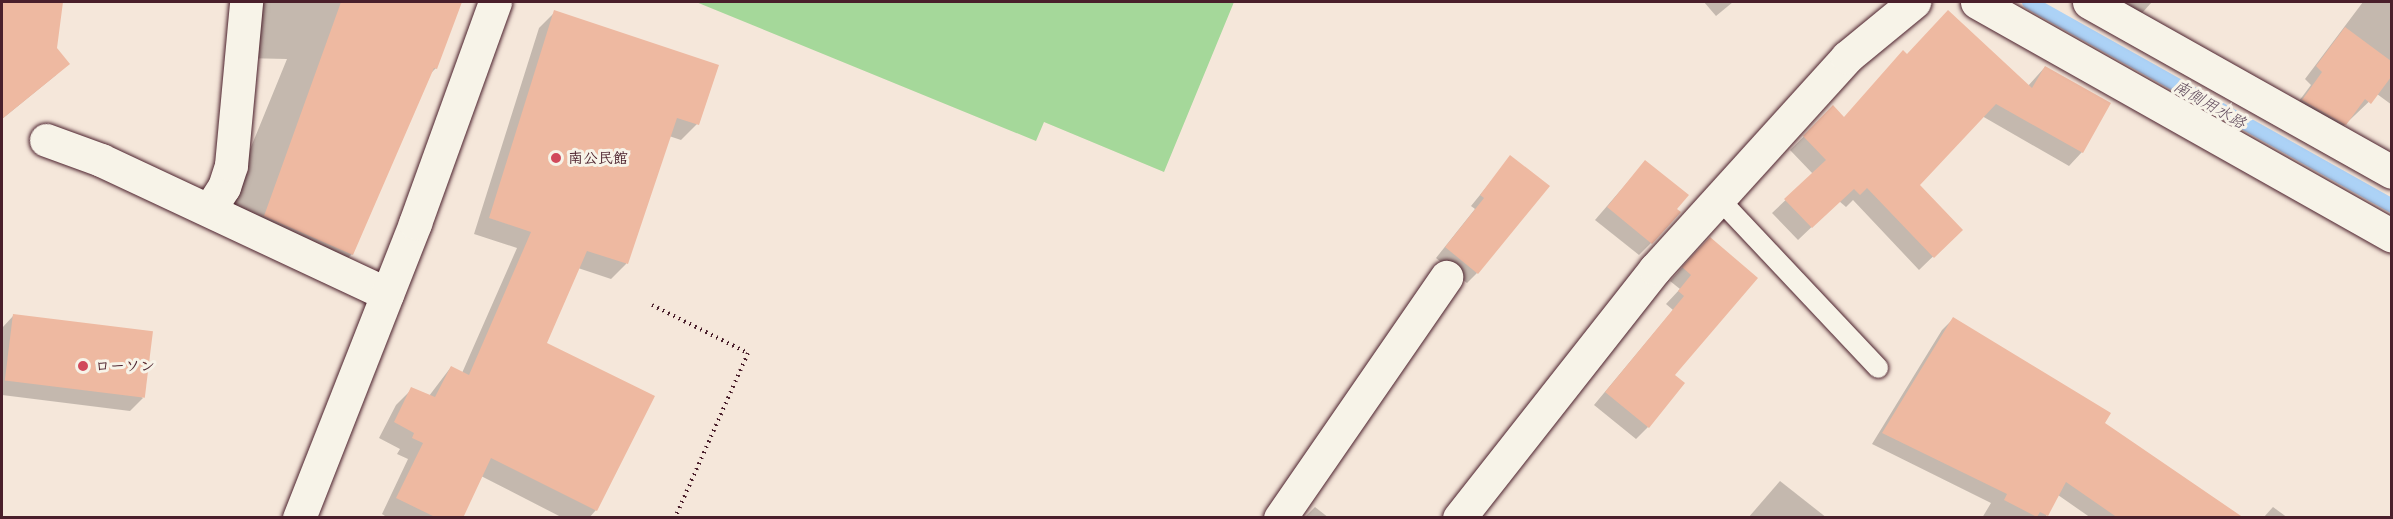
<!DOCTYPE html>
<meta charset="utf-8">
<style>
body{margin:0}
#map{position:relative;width:2393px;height:519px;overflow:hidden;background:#f5e7da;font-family:Mali,"Klee One",sans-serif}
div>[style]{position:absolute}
.green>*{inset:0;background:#a5d89a}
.shadow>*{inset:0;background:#0003}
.stream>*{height:14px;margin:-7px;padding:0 7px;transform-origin:7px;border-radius:7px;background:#acd2f6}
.building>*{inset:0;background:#eeb9a1;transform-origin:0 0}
.path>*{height:4px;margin-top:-2px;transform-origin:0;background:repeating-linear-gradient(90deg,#4a1f2b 0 1.5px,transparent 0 6px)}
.roads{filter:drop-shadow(0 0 2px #4a1f2b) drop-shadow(0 0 2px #4a1f2b)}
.service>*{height:20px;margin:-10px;padding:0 10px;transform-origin:10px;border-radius:10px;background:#f7f3e8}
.minor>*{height:33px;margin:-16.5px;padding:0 16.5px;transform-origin:16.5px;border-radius:16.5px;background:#f7f3e8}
.tertiary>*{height:33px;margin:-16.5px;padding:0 16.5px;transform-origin:16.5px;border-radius:16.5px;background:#f7f3e8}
.dots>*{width:16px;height:16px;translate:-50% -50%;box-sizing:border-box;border:3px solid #f7f3e8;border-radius:50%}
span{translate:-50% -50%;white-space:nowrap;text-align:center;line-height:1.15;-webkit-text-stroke:6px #f7f3e8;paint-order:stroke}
.poi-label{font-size:15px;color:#4a1f2b;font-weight:700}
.left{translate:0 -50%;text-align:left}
.water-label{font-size:16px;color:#624c5e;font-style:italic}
.frame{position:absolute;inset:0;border:3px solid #4a1f2b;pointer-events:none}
</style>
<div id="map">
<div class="green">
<i style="clip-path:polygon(696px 2px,1234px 2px,1164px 172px,1044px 122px,1036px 141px)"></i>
</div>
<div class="shadow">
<i style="clip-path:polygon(12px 2px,61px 2px,55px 48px,56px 75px,2px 119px,2px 24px,10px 17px)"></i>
<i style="clip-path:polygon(240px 2px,460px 2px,436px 68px,429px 75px,352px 254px,337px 269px,222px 218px,287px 59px,247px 58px)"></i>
<i style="clip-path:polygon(1704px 2px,1733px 2px,1716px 16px)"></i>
<i style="clip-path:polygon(2100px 2px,2152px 2px,2132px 24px)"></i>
<i style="clip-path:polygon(2363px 2px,2392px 2px,2392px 105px,2377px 94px,2333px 136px,2290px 113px,2311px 85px,2305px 79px)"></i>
<i style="clip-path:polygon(555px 12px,697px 124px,681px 140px,669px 136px,626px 264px,611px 279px,578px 268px,545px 344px,596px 510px,589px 518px,563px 518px,481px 476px,461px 518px,388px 518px,382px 514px,408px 459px,397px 454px,400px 449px,379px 438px,396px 405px,412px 389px,429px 396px,451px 367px,462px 373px,517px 248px,474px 234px,539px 28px)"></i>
<i style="clip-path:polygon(1907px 55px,2028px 86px,2045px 67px,2082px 152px,2069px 166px,1982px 116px,1918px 185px,1947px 243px,1919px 270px,1853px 200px,1846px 207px,1839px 201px,1798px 240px,1772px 213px,1813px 174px,1790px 150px,1833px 108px,1844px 118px)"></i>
<i style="clip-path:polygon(1511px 157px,1477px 273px,1467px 283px,1436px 258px,1475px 209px,1471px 206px)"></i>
<i style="clip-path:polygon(1645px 162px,1651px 243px,1639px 255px,1595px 220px)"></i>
<i style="clip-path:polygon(1697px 251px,1673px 375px,1648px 427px,1636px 439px,1594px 405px,1673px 310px,1666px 304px,1680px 289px,1670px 281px)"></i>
<i style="clip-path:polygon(14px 315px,143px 398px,130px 411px,2px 395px,2px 328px)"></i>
<i style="clip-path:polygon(1953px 319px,2103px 424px,2242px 518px,2091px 518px,2058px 495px,2045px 518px,1982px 518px,1991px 503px,1872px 444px,1942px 330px)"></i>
<i style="clip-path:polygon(1780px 481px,1827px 518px,1748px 518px)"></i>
<i style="clip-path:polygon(1315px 507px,1329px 518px,1304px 518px)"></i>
<i style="clip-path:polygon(2273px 507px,2288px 518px,2263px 518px)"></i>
</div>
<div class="stream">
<i style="left:2029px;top:2px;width:416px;rotate:29.3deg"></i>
</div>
<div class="building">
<i style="clip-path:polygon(2px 2px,63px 2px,57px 48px,70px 64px,2px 119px)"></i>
<i style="clip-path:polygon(341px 2px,462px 2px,437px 69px,434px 68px,353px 255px,264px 216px)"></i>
<i style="clip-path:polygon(554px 10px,719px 65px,699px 125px,677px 118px,628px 264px,587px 251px,547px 343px,655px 396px,597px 511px,491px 458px,463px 518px,437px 518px,396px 498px,423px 443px,412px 438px,414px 433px,394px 422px,411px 387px,435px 397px,451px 366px,469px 375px,531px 232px,489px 218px)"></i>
<i style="clip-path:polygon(1948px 10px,2032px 88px,2045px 66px,2111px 103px,2083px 153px,1996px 104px,1920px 185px,1963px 230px,1934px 258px,1867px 188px,1860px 195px,1854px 189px,1812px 228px,1784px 199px,1826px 160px,1803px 136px,1833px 105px,1844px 117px,1903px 50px,1907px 54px)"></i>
<i style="clip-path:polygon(2345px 27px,2391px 61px,2391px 77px,2371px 104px,2365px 99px,2346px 125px,2302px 100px,2322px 72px,2316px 66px)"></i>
<i style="clip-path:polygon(1510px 155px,1550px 186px,1478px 274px,1445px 247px,1484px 198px,1480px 195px)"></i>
<i style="clip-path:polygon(1645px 160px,1689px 195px,1677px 209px,1681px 212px,1652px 244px,1607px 207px)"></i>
<i style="clip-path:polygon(1710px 237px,1758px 278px,1675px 375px,1685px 383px,1649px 428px,1605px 392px,1684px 296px,1678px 291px,1691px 275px,1682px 267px)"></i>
<i style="left:13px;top:314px;width:141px;height:67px;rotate:7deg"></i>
<i style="clip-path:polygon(1953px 317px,2111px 413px,2105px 423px,2244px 518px,2118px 518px,2066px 482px,2048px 516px,2040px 512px,2037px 517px,2004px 500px,2007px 494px,1882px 433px)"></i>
</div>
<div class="path">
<i style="left:652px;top:305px;width:107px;rotate:26.6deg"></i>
<i style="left:748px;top:353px;width:180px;rotate:113.9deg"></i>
</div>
<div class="roads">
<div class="service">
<i style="left:1719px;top:199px;width:232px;rotate:46.7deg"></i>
</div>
<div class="minor">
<i style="left:1977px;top:2px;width:476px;rotate:29.4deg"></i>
<i style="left:2089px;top:2px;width:347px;rotate:29.3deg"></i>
<i style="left:46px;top:140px;width:59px;rotate:20deg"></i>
<i style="left:101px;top:160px;width:316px;rotate:25.1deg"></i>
<i style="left:209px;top:210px;width:27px;rotate:-57deg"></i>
<i style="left:224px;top:187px;width:23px;rotate:-72deg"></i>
<i style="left:231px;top:165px;width:164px;rotate:-84.7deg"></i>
<i style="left:1280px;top:518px;width:293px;rotate:-55.4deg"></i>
<i style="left:1459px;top:518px;width:317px;rotate:-51.8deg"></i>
<i style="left:1655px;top:269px;width:286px;rotate:-47.8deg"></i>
<i style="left:1847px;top:57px;width:87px;rotate:-39.4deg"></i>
</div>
<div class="tertiary">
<i style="left:299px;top:518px;width:317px;rotate:-68.5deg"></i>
<i style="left:415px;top:223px;width:235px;rotate:-70.1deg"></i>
</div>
</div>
<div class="dots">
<i style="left:556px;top:158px;background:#d1495b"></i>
<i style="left:83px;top:366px;background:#d1495b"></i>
</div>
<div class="poi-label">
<span class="left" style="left:568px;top:158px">南公民館</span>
<span class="left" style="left:95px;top:366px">ローソン</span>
</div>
<div class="water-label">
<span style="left:2210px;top:104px;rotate:30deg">南側用水路</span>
</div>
<div class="frame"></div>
</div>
